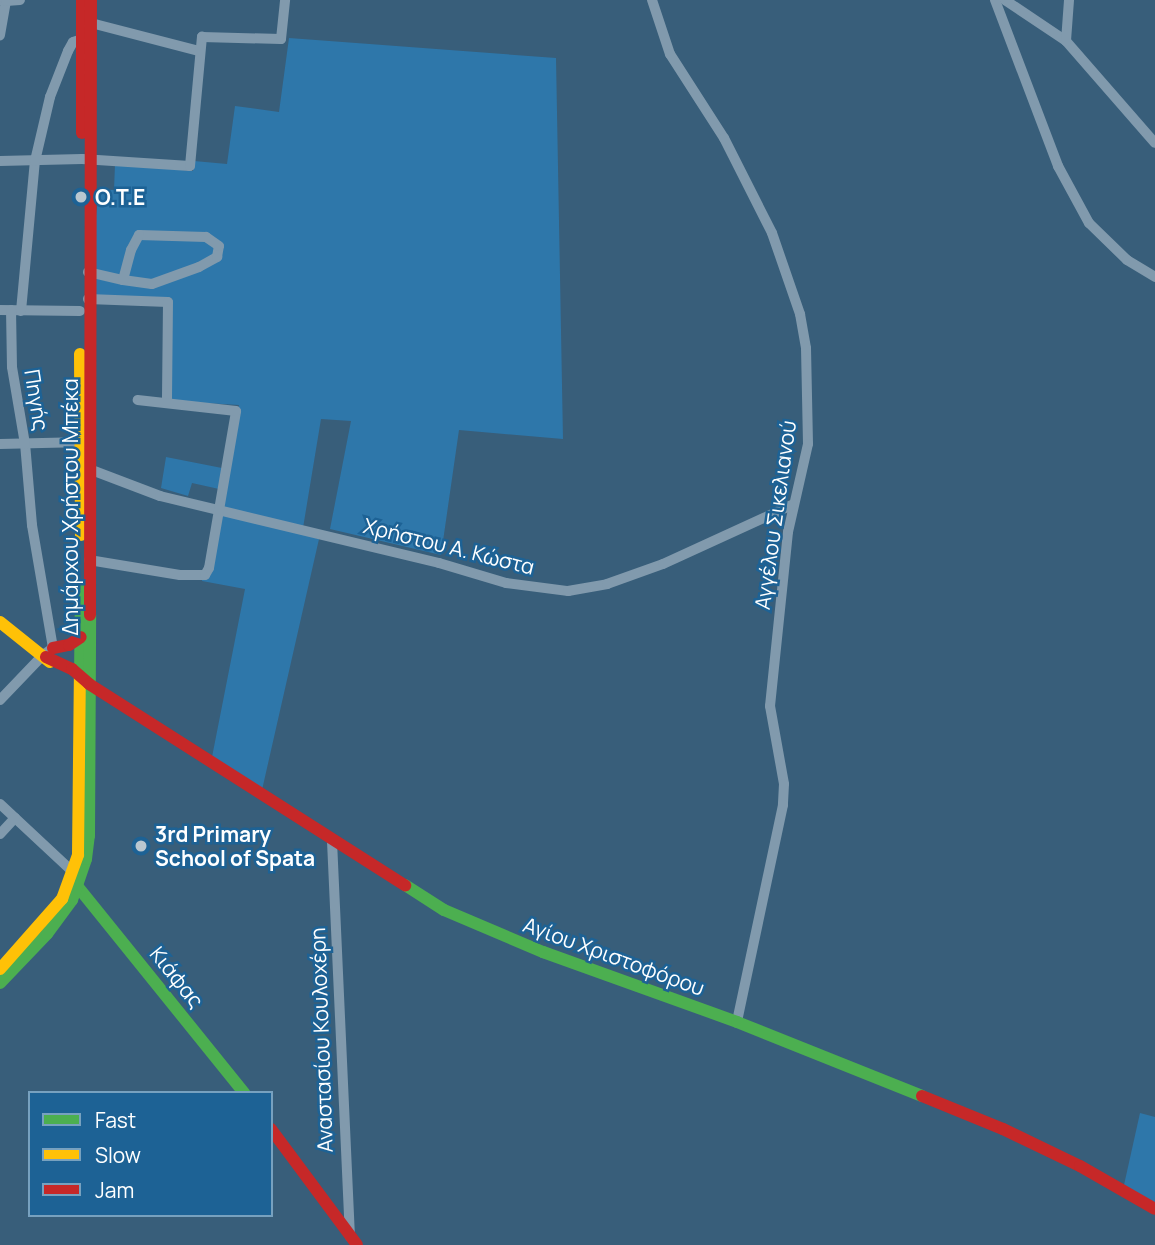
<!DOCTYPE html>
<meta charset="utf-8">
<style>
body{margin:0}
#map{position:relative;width:1155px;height:1245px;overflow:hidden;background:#385e7a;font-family:Manrope,sans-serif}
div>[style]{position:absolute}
.green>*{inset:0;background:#2e77aa}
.street>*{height:10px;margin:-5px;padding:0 5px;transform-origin:5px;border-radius:5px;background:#819aad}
.fast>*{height:12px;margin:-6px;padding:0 6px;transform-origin:6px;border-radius:6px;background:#4caf50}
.slow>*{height:12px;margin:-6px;padding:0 6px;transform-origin:6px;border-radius:6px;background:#ffc107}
.jam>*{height:12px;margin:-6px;padding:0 6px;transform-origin:6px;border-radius:6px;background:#c62828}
.dots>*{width:19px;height:19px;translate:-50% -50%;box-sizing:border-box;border:4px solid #1d6295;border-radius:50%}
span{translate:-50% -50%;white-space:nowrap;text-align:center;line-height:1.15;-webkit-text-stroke:5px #1d6295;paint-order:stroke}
.poi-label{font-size:21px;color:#fff;font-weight:700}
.left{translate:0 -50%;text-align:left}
.street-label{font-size:21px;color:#fff}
.legend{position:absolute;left:28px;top:1091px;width:245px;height:126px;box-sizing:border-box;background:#1d6295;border:2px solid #77a1bf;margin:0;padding:9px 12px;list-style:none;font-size:21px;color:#fff}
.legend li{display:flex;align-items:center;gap:14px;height:35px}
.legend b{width:35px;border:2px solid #77a1bf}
</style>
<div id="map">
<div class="green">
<i style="clip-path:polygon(289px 38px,556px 58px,563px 439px,459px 430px,441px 555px,330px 529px,351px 421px,321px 419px,302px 534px,319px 539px,262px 790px,212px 757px,245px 589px,202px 581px,219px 489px,192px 483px,188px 496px,161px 488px,166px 457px,222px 468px,239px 405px,172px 401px,172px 298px,95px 296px,95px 225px,99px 189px,114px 190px,115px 164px,193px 171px,194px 161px,227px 164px,235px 106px,279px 112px)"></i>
<i style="clip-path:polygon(1140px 1113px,1155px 1117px,1155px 1205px,1124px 1185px)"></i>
</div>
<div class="street">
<i style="left:0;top:0;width:6px;rotate:9deg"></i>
<i style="left:6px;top:1px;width:35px;rotate:100deg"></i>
<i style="left:652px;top:0;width:57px;rotate:71.6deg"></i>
<i style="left:670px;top:54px;width:100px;rotate:57.3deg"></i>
<i style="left:724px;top:138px;width:106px;rotate:63.2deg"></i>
<i style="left:772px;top:233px;width:86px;rotate:70.9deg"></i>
<i style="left:800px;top:314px;width:35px;rotate:80deg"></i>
<i style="left:806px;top:348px;width:96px;rotate:88.8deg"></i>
<i style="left:808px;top:444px;width:90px;rotate:102.8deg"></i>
<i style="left:788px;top:532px;width:175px;rotate:95.9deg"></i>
<i style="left:770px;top:706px;width:79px;rotate:79.8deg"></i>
<i style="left:784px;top:784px;width:21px;rotate:93deg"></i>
<i style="left:783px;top:805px;width:222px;rotate:102deg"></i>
<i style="left:995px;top:0;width:178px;rotate:69.2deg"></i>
<i style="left:1058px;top:166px;width:65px;rotate:61.5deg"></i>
<i style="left:1089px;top:223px;width:53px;rotate:44.2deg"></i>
<i style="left:1127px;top:260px;width:33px;rotate:31deg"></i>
<i style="left:1005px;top:0;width:73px;rotate:33.9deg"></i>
<i style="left:1066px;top:41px;width:135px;rotate:48.9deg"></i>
<i style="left:6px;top:1px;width:14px;rotate:-4deg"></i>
<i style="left:91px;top:23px;width:112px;rotate:14.5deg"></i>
<i style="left:1066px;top:41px;width:41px;rotate:-85.8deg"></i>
<i style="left:0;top:161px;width:82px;rotate:-1.4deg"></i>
<i style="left:82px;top:159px;width:108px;rotate:3.7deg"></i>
<i style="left:190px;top:166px;width:130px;rotate:-84.7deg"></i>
<i style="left:202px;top:37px;width:79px;rotate:1.5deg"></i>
<i style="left:281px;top:39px;width:39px;rotate:-84deg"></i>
<i style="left:88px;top:272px;width:36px;rotate:13deg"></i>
<i style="left:123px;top:280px;width:29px;rotate:8deg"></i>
<i style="left:152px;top:284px;width:50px;rotate:-19.9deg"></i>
<i style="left:199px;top:267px;width:21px;rotate:-29deg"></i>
<i style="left:217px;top:257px;width:11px;rotate:-80deg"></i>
<i style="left:219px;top:246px;width:16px;rotate:-145deg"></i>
<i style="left:206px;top:237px;width:67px;rotate:-178.3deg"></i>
<i style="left:139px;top:235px;width:17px;rotate:118deg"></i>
<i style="left:131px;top:250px;width:31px;rotate:105deg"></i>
<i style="left:88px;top:299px;width:80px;rotate:2.1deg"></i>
<i style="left:168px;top:302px;width:100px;rotate:90.6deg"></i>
<i style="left:0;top:310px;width:80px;rotate:0.7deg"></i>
<i style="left:21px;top:311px;width:151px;rotate:-84.7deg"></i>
<i style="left:35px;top:161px;width:66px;rotate:-76.8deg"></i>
<i style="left:50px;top:97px;width:49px;rotate:-68.6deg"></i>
<i style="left:68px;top:51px;width:10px;rotate:-61deg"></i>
<i style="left:73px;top:42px;width:9px;rotate:-18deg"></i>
<i style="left:0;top:444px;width:85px;rotate:-1.3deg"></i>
<i style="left:89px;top:469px;width:76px;rotate:20.8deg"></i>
<i style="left:160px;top:496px;width:287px;rotate:13.5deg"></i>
<i style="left:439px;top:563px;width:70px;rotate:16.6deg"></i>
<i style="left:506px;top:583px;width:63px;rotate:7.4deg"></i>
<i style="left:568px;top:591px;width:40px;rotate:-10deg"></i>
<i style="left:607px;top:584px;width:59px;rotate:-19.7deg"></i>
<i style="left:663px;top:564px;width:142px;rotate:-24.6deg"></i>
<i style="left:89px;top:560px;width:92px;rotate:9.4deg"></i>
<i style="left:180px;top:575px;width:25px"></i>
<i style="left:205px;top:575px;width:8px;rotate:-60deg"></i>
<i style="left:209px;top:568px;width:159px;rotate:-80.2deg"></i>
<i style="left:236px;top:411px;width:99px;rotate:-173.6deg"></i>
<i style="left:0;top:700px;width:62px;rotate:-46.3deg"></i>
<i style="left:43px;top:655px;width:12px;rotate:-35deg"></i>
<i style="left:53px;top:648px;width:125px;rotate:-99.7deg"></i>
<i style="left:32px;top:525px;width:81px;rotate:-94.9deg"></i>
<i style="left:25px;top:444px;width:78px;rotate:-99.6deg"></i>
<i style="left:12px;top:367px;width:57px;rotate:-91deg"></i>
<i style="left:0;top:804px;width:100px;rotate:43deg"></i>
<i style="left:0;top:834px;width:22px;rotate:-47deg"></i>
<i style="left:332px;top:841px;width:396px;rotate:87.4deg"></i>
</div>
<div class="fast">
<i style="left:80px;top:678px;width:90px;rotate:-89.4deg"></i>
<i style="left:405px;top:885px;width:46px;rotate:32.7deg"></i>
<i style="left:444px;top:910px;width:108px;rotate:23deg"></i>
<i style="left:543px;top:952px;width:206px;rotate:19.8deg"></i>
<i style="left:737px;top:1022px;width:199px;rotate:21.8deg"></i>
<i style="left:78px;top:887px;width:265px;rotate:51.1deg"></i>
<i style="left:0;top:983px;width:68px;rotate:-46.2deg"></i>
<i style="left:47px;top:934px;width:42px;rotate:-53.7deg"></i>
<i style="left:72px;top:900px;width:43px;rotate:-71.1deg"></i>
<i style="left:86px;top:859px;width:23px;rotate:-83deg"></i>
<i style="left:89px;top:836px;width:221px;rotate:-89.7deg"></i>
</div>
<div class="slow">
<i style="left:80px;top:354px;width:181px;rotate:89.7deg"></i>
<i style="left:0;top:622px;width:64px;rotate:38.7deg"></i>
<i style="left:0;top:969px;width:94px;rotate:-48.5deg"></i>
<i style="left:62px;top:899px;width:47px;rotate:-70deg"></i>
<i style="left:78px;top:855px;width:177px;rotate:-89.4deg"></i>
</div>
<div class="jam">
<i style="left:82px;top:0;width:133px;rotate:90deg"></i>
<i style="left:90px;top:615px;width:615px;rotate:-89.91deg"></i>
<i style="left:53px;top:648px;width:16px;rotate:-11deg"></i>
<i style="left:69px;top:645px;width:14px;rotate:-34deg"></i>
<i style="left:46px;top:657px;width:29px;rotate:25deg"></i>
<i style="left:72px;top:669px;width:23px;rotate:41deg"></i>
<i style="left:89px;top:684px;width:375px;rotate:32.5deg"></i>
<i style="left:922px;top:1096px;width:87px;rotate:22.2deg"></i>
<i style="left:1003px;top:1129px;width:85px;rotate:25.7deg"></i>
<i style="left:1080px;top:1166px;width:86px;rotate:29.8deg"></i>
<i style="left:271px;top:1129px;width:144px;rotate:53.4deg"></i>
</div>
<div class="dots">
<i style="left:81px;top:197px;background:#b9c7d0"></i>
<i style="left:141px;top:846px;background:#b9c7d0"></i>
</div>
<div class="poi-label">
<span class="left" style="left:95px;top:197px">Ο.Τ.Ε</span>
<span class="left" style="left:155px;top:846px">3rd Primary<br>School of Spata</span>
</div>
<div class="street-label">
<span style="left:37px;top:400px;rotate:81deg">Πηγής</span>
<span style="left:70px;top:507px;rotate:-90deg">Δημάρχου Χρήστου Μπέκα</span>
<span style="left:775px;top:515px;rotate:-82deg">Αγγέλου Σικελιανού</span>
<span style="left:449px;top:546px;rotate:14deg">Χρήστου Α. Κώστα</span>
<span style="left:614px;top:956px;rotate:20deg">Αγίου Χριστοφόρου</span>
<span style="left:177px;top:977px;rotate:51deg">Κιάφας</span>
<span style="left:321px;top:1040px;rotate:-92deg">Αναστασίου Κουλοχέρη</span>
</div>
<ul class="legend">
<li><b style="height:9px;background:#4caf50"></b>Fast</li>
<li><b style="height:9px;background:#ffc107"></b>Slow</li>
<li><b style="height:9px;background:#c62828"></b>Jam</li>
</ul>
</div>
